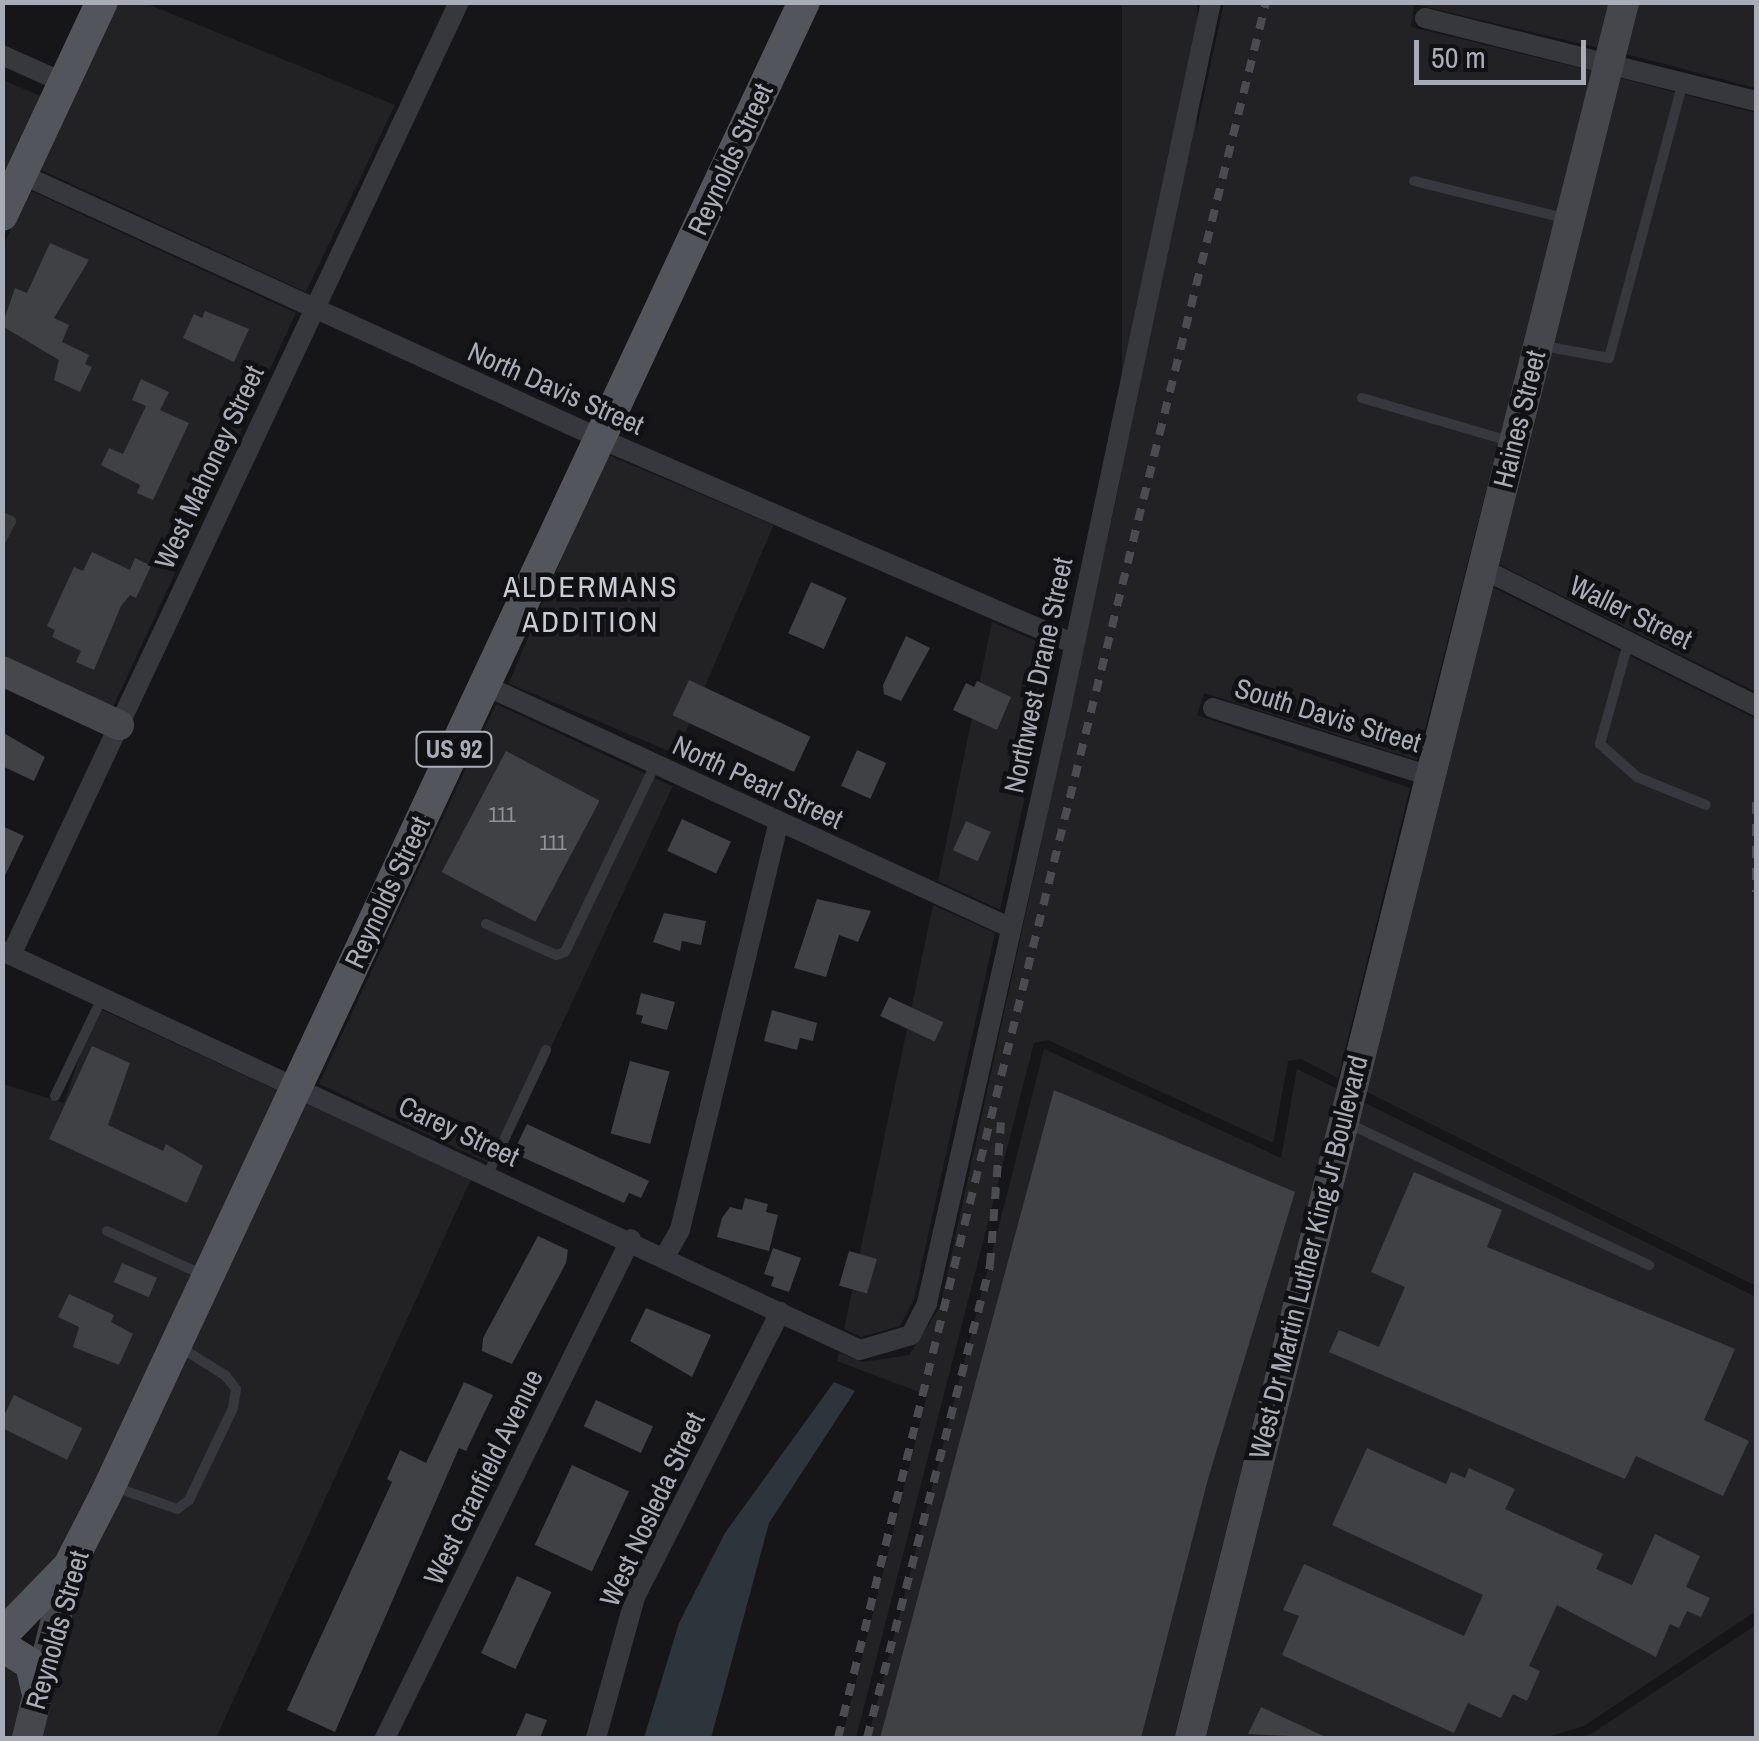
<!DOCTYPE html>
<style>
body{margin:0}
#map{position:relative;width:1759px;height:1741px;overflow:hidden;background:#161618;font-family:"Archivo Narrow",sans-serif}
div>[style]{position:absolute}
.built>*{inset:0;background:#222225;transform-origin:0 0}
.water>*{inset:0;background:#2c353c}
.building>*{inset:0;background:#404145;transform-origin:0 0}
.lane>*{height:10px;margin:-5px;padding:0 5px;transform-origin:5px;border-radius:5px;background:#37383d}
.street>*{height:20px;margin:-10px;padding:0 10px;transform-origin:10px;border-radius:10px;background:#37383d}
.secondary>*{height:30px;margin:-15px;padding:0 15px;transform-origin:15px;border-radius:15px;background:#45474d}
.primary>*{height:32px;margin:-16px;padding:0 16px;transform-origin:16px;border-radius:16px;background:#53555c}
.rail>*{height:8px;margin-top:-4px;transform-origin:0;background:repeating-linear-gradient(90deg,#4a4c52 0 12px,transparent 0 22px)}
span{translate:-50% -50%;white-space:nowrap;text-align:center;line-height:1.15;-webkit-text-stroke:9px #111113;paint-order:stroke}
.number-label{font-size:22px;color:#8e929b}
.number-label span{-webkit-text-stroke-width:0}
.shield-label span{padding:2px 8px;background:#111113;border:2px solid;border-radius:8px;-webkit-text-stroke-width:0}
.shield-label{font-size:25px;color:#a8adb8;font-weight:700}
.street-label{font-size:28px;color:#a8adb8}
.neighbourhood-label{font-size:30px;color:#c9ccd4;letter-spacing:2.5px}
.frame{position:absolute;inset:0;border:5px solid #a8adb8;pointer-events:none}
.scale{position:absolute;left:1414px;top:40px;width:172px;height:45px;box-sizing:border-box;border:5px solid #a8adb8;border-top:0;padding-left:12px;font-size:30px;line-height:35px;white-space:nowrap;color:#a8adb8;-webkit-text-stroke:8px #111113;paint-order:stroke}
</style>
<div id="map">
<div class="built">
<i style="clip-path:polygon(117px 3px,145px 3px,395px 105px,306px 292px,39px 169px)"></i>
<i style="left:1122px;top:3px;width:75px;height:608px"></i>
<i style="clip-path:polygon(1224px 3px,1610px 3px,1599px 48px,1414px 4px,1411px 27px,1594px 71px,1417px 760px,1204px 693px,1197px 715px,1410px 788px,1338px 1078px,1301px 1059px,1288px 1061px,1273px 1143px,1048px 1040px,1034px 1043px,856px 1738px,842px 1738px,927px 1395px,837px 1361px,839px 1353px,863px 1362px,909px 1355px,940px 1307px)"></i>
<i style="clip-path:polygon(1637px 3px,1756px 3px,1756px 88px,1626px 54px)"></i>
<i style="clip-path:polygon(1620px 78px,1756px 113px,1756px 692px,1496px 563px)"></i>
<i style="clip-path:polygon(3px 80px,43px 97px,3px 184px)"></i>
<i style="clip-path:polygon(29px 190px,296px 313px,112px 709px,3px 658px,3px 246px)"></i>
<i style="left:606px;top:454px;width:182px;height:249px;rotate:23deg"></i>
<i style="clip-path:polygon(1490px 586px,1756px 719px,1756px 1286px,1363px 1090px)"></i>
<i style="clip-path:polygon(992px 622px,1057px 650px,1000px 910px,938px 881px)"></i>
<i style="left:496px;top:704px;width:195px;height:419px;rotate:25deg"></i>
<i style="clip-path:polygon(933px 905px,995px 933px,914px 1299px,900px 1326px,861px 1337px,844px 1329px)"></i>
<i style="clip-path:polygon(96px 1007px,278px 1091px,57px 1560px,3px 1618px,3px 1084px,64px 1103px)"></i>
<i style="clip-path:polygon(1044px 1049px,1281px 1158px,1297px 1069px,1756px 1297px,1756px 1611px,1584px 1726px,1544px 1738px,868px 1738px)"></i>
<i style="clip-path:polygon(302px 1102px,471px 1179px,216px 1738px,41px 1738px,81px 1573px)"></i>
<i style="clip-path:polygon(1756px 1625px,1756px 1738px,1578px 1738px,1591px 1734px)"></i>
<i style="clip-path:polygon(3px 1658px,13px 1662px,23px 1688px,14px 1738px,3px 1738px)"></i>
</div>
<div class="water">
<i style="clip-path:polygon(834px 1382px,855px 1391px,769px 1523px,711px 1738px,644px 1738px,679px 1623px,725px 1533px)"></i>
</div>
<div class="building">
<i style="clip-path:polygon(50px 243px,89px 260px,54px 318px,69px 325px,62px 342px,89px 355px,85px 364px,92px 367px,80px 392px,54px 380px,59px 360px,2px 326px,15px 288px,27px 293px)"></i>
<i style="clip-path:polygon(205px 311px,249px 329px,234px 362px,183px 338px,194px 314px,202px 318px)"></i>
<i style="clip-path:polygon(141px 379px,169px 392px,160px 410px,189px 423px,153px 500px,137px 493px,140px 485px,101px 465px,109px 448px,123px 454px,146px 406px,132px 400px)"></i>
<i style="clip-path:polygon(92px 552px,130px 570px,135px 558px,151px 566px,136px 598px,130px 595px,121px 606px,94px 670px,76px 662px,81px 651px,52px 637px,55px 630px,47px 626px,74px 567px,83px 571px)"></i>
<i style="left:811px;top:582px;width:39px;height:56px;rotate:24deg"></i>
<i style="clip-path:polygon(906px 636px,930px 648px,901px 701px,884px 694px,883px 685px)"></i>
<i style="left:689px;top:680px;width:134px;height:39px;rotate:25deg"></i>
<i style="clip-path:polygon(977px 681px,1011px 697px,997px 730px,953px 710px,966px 683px,974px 687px)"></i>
<i style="clip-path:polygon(2px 732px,45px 757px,34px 781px,2px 766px)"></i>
<i style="left:857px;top:750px;width:32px;height:39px;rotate:24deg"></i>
<i style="left:506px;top:751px;width:106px;height:137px;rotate:28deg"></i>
<i style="left:682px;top:819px;width:54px;height:35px;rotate:25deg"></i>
<i style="left:966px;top:821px;width:27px;height:32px;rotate:24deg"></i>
<i style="clip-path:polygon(2px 826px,24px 836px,2px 882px)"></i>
<i style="clip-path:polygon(817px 899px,871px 911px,858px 942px,839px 935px,826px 977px,794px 968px)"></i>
<i style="clip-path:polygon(664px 913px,706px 921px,701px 945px,682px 941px,680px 951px,653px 942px)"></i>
<i style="clip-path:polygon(641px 993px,675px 1002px,667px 1030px,641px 1023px,643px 1016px,636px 1014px)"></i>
<i style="left:889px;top:997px;width:60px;height:21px;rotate:25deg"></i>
<i style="clip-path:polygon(772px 1010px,817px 1023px,813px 1041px,800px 1038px,797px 1050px,764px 1041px)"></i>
<i style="clip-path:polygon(92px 1046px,130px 1063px,108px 1125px,163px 1151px,166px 1144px,203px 1166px,187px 1203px,49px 1139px)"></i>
<i style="left:630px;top:1061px;width:41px;height:75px;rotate:15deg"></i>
<i style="clip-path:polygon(1054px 1090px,1295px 1192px,1208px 1479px,1141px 1738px,880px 1738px)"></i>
<i style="clip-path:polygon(527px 1124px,649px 1181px,641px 1198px,629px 1193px,624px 1203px,513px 1153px)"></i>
<i style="clip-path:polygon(1414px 1172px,1502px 1210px,1487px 1247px,1735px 1349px,1704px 1420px,1749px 1441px,1723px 1496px,1636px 1456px,1625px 1479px,1329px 1352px,1339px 1330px,1379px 1347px,1405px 1287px,1371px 1272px)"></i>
<i style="clip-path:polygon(745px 1198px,768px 1204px,766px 1212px,778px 1215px,769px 1251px,717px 1237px,722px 1218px,730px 1207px,742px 1210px)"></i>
<i style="clip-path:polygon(538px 1236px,568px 1250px,566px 1263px,512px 1364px,482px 1351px,483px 1338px)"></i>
<i style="clip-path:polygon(773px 1248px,801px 1258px,789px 1292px,771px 1286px,774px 1277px,764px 1274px)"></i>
<i style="left:849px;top:1251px;width:29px;height:36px;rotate:16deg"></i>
<i style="left:122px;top:1263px;width:38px;height:21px;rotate:23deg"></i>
<i style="clip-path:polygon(69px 1294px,114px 1315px,111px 1322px,133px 1334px,119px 1365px,73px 1347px,79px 1327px,58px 1317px)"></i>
<i style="clip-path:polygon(646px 1308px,711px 1335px,692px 1377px,630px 1341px)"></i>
<i style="clip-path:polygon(464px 1382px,493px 1395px,466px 1451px,459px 1448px,335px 1732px,287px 1710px,392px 1482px,387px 1479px,400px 1450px,426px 1463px)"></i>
<i style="left:14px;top:1395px;width:76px;height:35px;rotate:26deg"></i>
<i style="left:596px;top:1400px;width:63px;height:29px;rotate:25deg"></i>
<i style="clip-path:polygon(1367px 1448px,1446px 1484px,1451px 1472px,1465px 1478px,1469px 1468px,1515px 1489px,1505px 1509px,1603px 1554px,1596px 1569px,1632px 1585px,1655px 1534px,1700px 1556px,1686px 1587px,1710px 1598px,1701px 1617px,1687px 1611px,1679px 1628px,1670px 1624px,1656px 1657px,1557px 1605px,1529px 1666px,1540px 1671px,1527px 1701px,1513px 1694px,1501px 1718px,1468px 1703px,1454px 1733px,1282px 1655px,1299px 1616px,1283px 1610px,1304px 1564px,1464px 1636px,1483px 1595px,1332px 1525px)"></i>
<i style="left:572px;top:1465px;width:63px;height:88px;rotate:25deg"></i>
<i style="left:517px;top:1576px;width:38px;height:85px;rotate:25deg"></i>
<i style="clip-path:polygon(1261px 1707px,1328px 1738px,1248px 1734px)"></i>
<i style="clip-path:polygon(526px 1713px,547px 1720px,540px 1738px,515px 1738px)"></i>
</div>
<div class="lane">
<i style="left:1414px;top:181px;width:154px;rotate:13.9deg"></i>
<i style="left:1544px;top:346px;width:66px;rotate:10.5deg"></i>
<i style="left:1609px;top:358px;width:287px;rotate:-75deg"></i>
<i style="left:1362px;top:398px;width:156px;rotate:16.3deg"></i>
<i style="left:2px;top:517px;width:10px;rotate:24deg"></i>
<i style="left:11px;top:521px;width:20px;rotate:117deg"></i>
<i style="left:1628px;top:643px;width:105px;rotate:105.5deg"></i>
<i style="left:1600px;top:744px;width:50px;rotate:41.7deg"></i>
<i style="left:1637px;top:777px;width:74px;rotate:22.1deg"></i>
<i style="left:486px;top:924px;width:77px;rotate:23.9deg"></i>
<i style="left:556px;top:955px;width:9px;rotate:-18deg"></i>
<i style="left:565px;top:952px;width:208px;rotate:-64.3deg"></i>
<i style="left:55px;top:1096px;width:109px;rotate:-64.4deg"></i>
<i style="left:1347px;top:1123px;width:334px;rotate:25.2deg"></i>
<i style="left:488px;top:1174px;width:137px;rotate:-64.9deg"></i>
<i style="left:107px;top:1231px;width:103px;rotate:24.6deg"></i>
<i style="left:115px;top:1487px;width:66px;rotate:19.5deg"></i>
<i style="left:177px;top:1509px;width:15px;rotate:-37deg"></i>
<i style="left:189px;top:1500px;width:102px;rotate:-64.4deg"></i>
<i style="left:233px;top:1408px;width:19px;rotate:-81deg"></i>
<i style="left:236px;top:1389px;width:16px;rotate:-128deg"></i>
<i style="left:226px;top:1376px;width:54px;rotate:-147.8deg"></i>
</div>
<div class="street">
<i style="left:1425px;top:18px;width:341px;rotate:14.1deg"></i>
<i style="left:2px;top:55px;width:68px;rotate:24.3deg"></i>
<i style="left:21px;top:174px;width:635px;rotate:24.55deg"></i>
<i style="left:599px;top:438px;width:516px;rotate:23.43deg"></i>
<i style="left:1481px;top:568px;width:308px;rotate:26.6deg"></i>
<i style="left:484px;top:685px;width:578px;rotate:24.75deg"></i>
<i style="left:1213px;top:708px;width:224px;rotate:17.4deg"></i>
<i style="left:2px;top:951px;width:946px;rotate:24.94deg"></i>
<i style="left:860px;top:1350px;width:53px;rotate:-16.4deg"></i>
<i style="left:911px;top:1335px;width:36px;rotate:-63deg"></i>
<i style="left:927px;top:1303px;width:614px;rotate:-77.3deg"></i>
<i style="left:1062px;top:704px;width:718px;rotate:-78.02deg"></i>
<i style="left:11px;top:955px;width:1053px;rotate:-64.82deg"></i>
<i style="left:665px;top:1256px;width:30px;rotate:-60deg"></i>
<i style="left:680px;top:1230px;width:420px;rotate:-76.4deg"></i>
<i style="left:385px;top:1738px;width:556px;rotate:-63.76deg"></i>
<i style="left:596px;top:1738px;width:146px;rotate:-74.5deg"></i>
<i style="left:635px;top:1597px;width:320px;rotate:-63deg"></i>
</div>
<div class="secondary">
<i style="left:2px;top:671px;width:129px;rotate:24.8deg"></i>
<i style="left:27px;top:1738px;width:177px;rotate:-76.3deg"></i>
<i style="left:1190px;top:1738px;width:1789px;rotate:-75.96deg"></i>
</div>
<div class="primary">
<i style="left:2px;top:215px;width:235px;rotate:-64.9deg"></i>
<i style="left:2px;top:1635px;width:96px;rotate:-45.8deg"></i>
<i style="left:69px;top:1566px;width:79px;rotate:-62.8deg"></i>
<i style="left:105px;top:1496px;width:1649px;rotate:-64.93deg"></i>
<i style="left:2px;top:1646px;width:34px;rotate:32deg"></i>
<i style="left:31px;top:1664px;width:26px;rotate:77deg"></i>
</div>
<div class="rail">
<i style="left:1756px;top:802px;width:90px;rotate:90deg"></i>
<i style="left:838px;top:1738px;width:1788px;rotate:-76.15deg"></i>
<i style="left:867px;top:1738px;width:489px;rotate:-75.4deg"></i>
<i style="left:990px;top:1265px;width:143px;rotate:-85.6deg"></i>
</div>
<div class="number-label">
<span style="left:502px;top:815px">111</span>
<span style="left:553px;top:843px">111</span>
</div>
<div class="shield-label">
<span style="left:454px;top:749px">US 92</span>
</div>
<div class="street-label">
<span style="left:730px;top:159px;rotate:-65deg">Reynolds Street</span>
<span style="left:556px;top:388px;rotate:24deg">North Davis Street</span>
<span style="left:1519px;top:419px;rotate:-76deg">Haines Street</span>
<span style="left:209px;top:467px;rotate:-65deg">West Mahoney Street</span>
<span style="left:1631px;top:612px;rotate:26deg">Waller Street</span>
<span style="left:1038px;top:675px;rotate:-78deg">Northwest Drane Street</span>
<span style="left:1328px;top:715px;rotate:17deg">South Davis Street</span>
<span style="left:758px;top:782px;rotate:25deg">North Pearl Street</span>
<span style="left:387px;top:892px;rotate:-65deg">Reynolds Street</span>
<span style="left:459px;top:1131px;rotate:25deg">Carey Street</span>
<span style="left:1308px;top:1257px;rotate:-76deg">West Dr Martin Luther King Jr Boulevard</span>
<span style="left:483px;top:1477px;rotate:-64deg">West Granfield Avenue</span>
<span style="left:652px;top:1509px;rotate:-65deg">West Nosleda Street</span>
<span style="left:57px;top:1630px;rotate:-74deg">Reynolds Street</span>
</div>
<div class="neighbourhood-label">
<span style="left:591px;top:603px">ALDERMANS<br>ADDITION</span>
</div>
<div class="frame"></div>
<div class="scale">50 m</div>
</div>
